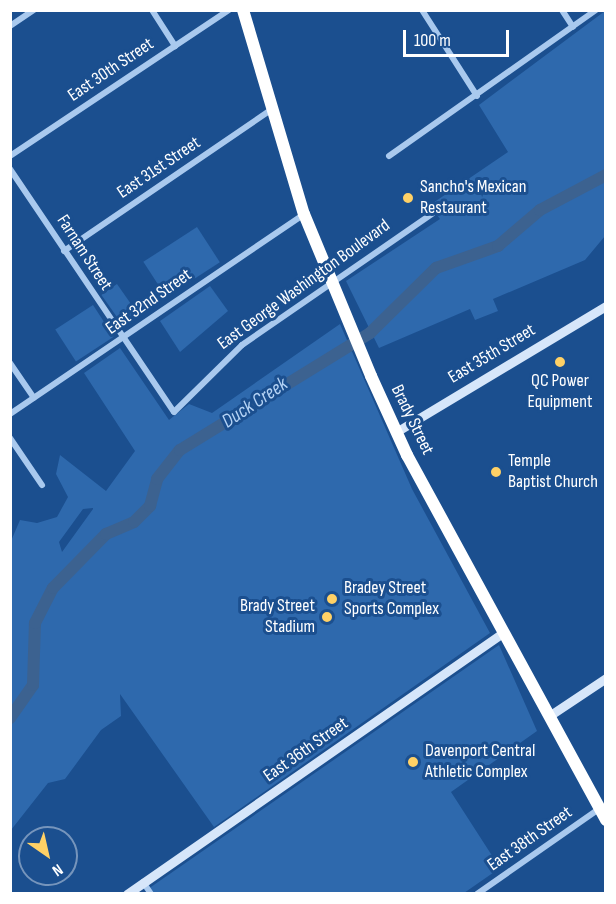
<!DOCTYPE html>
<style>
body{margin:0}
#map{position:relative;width:616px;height:904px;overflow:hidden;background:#1b4f8f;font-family:"Sofia Sans Condensed",sans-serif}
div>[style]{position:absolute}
.green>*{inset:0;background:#2e69ad;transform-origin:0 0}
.river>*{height:12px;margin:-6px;padding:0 6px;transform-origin:6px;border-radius:6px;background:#3c6290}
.street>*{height:6px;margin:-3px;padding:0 3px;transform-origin:3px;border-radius:3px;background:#a9c9ee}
.secondary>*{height:9px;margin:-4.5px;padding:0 4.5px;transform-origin:4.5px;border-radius:4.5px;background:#d6e6fa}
.highway>*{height:12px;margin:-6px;padding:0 6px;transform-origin:6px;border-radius:6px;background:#fff}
.dots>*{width:16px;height:16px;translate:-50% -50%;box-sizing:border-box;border:3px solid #1b4f8f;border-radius:50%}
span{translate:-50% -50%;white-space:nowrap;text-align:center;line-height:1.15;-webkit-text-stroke:6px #1b4f8f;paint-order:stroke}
.street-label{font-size:18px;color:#fff}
.poi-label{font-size:18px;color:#fff}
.left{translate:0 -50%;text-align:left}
.right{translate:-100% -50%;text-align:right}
.water-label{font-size:20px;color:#b5d3f5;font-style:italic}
.frame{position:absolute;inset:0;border:12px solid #fff;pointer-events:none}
.north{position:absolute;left:18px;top:826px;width:60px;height:60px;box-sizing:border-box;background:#1b4f8f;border:2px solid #7695bc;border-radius:50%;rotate:146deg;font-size:16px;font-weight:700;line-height:24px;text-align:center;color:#fff}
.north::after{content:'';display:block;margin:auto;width:21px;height:27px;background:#ffd166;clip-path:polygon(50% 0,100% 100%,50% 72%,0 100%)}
.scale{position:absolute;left:403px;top:30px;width:106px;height:27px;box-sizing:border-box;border:3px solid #fff;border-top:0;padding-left:8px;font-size:18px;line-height:21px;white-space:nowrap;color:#fff;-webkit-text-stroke:4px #1b4f8f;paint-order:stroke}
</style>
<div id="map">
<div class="green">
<i style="clip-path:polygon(605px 11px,605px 236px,585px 260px,493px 299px,498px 311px,475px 320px,470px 309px,379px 348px,346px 281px,440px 219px,430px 205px,508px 152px,479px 105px)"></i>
<i style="left:197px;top:227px;width:42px;height:64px;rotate:57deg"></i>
<i style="left:117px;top:284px;width:39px;height:19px;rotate:55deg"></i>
<i style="clip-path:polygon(210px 286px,228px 311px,180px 352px,160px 321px)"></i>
<i style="left:93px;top:305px;width:38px;height:45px;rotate:57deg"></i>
<i style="clip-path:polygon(evenodd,340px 324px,412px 489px,490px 633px,214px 827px,120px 694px,121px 716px,101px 730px,65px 779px,48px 783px,11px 830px,11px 541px,20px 520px,37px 523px,57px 517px,68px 497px,56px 474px,60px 455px,106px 491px,135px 451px,84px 373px,120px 348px,169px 420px,189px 404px,212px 413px,340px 324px,93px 508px,93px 509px,62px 552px,59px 542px,83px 509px,93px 508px)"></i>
<i style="clip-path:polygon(499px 645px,537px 731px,451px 792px,500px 868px,464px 893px,151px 894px,148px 889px)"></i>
</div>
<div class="river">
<i style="left:10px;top:718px;width:40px;rotate:-55.1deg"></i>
<i style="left:33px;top:685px;width:62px;rotate:-88.2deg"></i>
<i style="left:35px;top:623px;width:39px;rotate:-63deg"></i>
<i style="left:53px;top:588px;width:76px;rotate:-45.5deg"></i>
<i style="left:106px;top:534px;width:30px;rotate:-23deg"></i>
<i style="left:134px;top:522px;width:23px;rotate:-45deg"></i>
<i style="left:150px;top:506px;width:28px;rotate:-75deg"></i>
<i style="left:157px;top:479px;width:37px;rotate:-52deg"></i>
<i style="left:180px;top:450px;width:223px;rotate:-31.6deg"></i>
<i style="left:370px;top:333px;width:93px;rotate:-44.6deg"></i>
<i style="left:436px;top:268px;width:66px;rotate:-19.5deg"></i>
<i style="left:498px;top:246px;width:55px;rotate:-40.6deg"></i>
<i style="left:540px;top:210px;width:75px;rotate:-27.9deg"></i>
</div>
<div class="street">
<i style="left:152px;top:10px;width:43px;rotate:57.4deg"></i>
<i style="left:422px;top:10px;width:102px;rotate:57.4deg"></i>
<i style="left:562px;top:10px;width:20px;rotate:57deg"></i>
<i style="left:10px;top:26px;width:29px;rotate:-34deg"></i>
<i style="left:10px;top:156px;width:263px;rotate:-33.7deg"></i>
<i style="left:389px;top:156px;width:253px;rotate:-35.2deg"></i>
<i style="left:10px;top:169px;width:293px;rotate:56deg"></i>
<i style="left:174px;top:412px;width:95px;rotate:-44.6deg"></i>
<i style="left:242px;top:345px;width:231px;rotate:-34.6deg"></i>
<i style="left:64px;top:251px;width:252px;rotate:-34.3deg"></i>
<i style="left:10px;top:363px;width:42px;rotate:55.6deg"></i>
<i style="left:10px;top:414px;width:356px;rotate:-34.2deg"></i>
<i style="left:10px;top:438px;width:57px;rotate:55.8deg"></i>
<i style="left:143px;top:882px;width:14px;rotate:56deg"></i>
<i style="left:477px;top:894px;width:149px;rotate:-34.9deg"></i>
</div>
<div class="secondary">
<i style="left:396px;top:432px;width:245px;rotate:-31deg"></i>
<i style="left:549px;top:716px;width:69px;rotate:-33.7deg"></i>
<i style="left:127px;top:894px;width:458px;rotate:-34.8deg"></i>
</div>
<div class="highway">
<i style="left:243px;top:10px;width:213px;rotate:73.4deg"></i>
<i style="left:304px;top:214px;width:175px;rotate:67.5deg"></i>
<i style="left:371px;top:376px;width:87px;rotate:65.5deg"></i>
<i style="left:407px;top:455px;width:416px;rotate:61.4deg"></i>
</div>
<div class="dots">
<i style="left:408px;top:198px;background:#ffd166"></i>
<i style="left:560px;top:362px;background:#ffd166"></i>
<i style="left:496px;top:472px;background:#ffd166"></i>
<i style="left:332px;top:599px;background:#ffd166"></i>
<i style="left:327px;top:617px;background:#ffd166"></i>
<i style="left:413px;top:762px;background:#ffd166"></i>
</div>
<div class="street-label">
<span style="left:111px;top:70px;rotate:-34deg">East 30th Street</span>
<span style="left:159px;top:168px;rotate:-34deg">East 31st Street</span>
<span style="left:84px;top:253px;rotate:57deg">Farnam Street</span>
<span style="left:304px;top:285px;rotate:-36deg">East George Washington Boulevard</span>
<span style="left:149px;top:302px;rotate:-35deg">East 32nd Street</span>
<span style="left:492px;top:354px;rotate:-31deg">East 35th Street</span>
<span style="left:412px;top:420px;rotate:64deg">Brady Street</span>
<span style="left:306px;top:750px;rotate:-35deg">East 36th Street</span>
<span style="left:530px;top:839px;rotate:-35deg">East 38th Street</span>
</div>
<div class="poi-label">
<span class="left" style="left:420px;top:198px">Sancho's Mexican<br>Restaurant</span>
<span style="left:560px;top:392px">QC Power<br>Equipment</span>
<span class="left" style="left:508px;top:472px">Temple<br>Baptist Church</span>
<span class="left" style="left:344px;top:599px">Bradey Street<br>Sports Complex</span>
<span class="right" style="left:315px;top:617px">Brady Street<br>Stadium</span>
<span class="left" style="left:425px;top:762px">Davenport Central<br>Athletic Complex</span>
</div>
<div class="water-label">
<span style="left:255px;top:403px;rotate:-34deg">Duck Creek</span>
</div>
<div class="frame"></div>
<div class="north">N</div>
<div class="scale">100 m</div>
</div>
